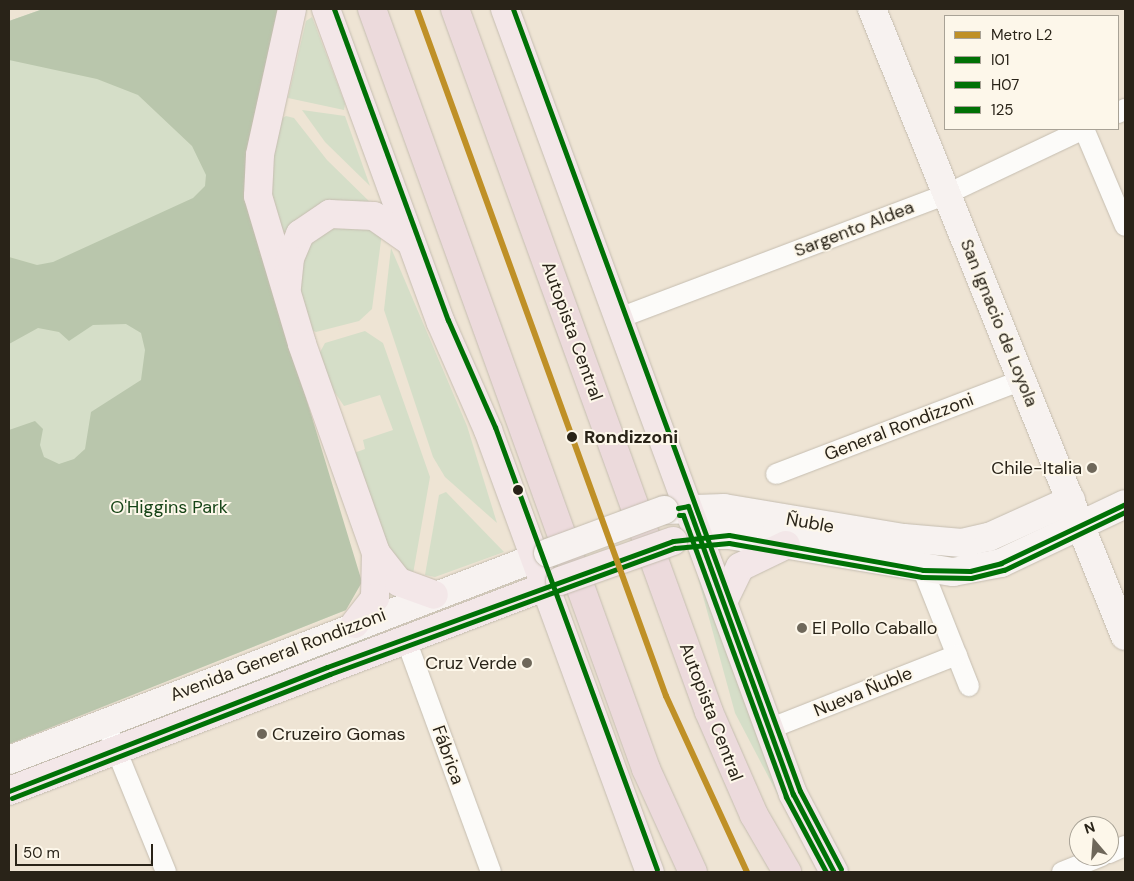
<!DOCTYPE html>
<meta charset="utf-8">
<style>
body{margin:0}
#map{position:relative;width:1134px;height:881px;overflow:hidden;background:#eee4d4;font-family:"DM Sans",sans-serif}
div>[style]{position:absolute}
.green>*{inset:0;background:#d5dec8;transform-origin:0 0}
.forest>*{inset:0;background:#b9c6ac}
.roads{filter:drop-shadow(0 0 1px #c5bdb0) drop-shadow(0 0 1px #c5bdb0)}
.street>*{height:20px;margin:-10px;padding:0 10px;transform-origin:10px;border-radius:10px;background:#fcfbf9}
.secondary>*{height:28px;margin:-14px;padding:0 14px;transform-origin:14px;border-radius:14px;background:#f7f2f0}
.primary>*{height:28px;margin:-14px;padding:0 14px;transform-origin:14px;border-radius:14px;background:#f3e7e8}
.highway>*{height:28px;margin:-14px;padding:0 14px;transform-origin:14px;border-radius:14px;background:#ecdadc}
.bridges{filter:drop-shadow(0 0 1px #c5bdb0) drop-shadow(0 0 1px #c5bdb0)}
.secondary-bridge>*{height:28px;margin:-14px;padding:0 14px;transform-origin:14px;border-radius:14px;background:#f7f2f0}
.primary-bridge>*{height:28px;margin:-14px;padding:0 14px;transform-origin:14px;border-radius:14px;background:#f3e7e8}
.bus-1>*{height:5px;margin:-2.5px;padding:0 2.5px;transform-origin:2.5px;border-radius:2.5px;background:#007106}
.bus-2>*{height:5px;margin:-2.5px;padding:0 2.5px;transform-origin:2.5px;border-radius:2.5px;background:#007106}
.bus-3>*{height:5px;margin:-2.5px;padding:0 2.5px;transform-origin:2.5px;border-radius:2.5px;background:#007106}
.metro-1>*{height:6px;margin:-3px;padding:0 3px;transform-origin:3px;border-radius:3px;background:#bf9027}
.dots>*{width:14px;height:14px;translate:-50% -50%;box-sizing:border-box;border:2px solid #fdf7ea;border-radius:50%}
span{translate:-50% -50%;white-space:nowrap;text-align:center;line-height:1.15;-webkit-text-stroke:4px #fdf7ea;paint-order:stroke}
.street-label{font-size:18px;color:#292318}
.stop-label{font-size:18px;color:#292318;font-weight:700}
.left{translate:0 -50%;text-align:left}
.poi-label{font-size:18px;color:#292318}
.right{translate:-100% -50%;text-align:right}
.park-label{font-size:18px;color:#164417}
.frame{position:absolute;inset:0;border:10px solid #292318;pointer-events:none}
.legend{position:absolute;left:944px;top:15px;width:175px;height:115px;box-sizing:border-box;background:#fdf7ea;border:1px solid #a8a296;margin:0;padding:6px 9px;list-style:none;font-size:15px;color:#292318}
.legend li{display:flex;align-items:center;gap:10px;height:25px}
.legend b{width:25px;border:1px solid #a8a296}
.north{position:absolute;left:1069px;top:816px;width:50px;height:50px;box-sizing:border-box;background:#fdf7ea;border:1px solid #a8a296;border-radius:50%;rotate:342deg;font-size:14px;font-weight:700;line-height:20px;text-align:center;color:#292318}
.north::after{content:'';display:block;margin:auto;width:18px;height:22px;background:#6e675a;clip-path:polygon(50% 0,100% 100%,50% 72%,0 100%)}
.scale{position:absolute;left:15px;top:844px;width:138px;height:22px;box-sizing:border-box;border:2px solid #292318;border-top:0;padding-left:6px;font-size:15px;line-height:18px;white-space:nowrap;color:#292318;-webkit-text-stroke:4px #fdf7ea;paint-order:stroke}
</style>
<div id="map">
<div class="green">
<i style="clip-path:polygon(43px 9px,279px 9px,246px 200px,346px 610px,9px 744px,9px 21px)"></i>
<i style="clip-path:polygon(312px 17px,345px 104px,344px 110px,288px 98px,306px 21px)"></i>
<i style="clip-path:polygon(302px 110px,345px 116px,370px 186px,325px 142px)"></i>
<i style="clip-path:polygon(286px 116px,294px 118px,327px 160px,375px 207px,277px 234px,270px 180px,279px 120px)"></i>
<i style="clip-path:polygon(346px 219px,382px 233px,372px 309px,359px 321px,316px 332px,311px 330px,295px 277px,315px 229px)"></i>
<i style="clip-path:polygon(391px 248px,467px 426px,497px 523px,445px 477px,433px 457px,384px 310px)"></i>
<i style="clip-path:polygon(365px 331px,383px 343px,430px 477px,413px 574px,391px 567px,354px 453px,365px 449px,363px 440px,393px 430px,380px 395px,344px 406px,327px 381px,319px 354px,325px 343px)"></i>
<i style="clip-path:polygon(446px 492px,504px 552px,435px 577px,425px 575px,439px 495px)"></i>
<i style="clip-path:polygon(698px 578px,702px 578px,780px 799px,735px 713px)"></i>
<i style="left:365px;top:630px;width:12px;height:236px;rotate:70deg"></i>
</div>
<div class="forest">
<i style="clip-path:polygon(43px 9px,279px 9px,246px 200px,362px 582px,346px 610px,9px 744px,9px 430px,35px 421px,43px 429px,40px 445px,44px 457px,59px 464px,74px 459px,85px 449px,91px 412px,141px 380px,145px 350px,141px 333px,126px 324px,93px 325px,69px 341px,59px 332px,38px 328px,9px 344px,9px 257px,37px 265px,53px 262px,193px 198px,205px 186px,206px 175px,192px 146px,138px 95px,97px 79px,9px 60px,9px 21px)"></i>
</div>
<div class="roads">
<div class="street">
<i style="left:1118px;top:113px;width:8px;rotate:-30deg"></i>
<i style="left:1084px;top:129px;width:105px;rotate:67.1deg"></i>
<i style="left:619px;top:318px;width:351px;rotate:-20.7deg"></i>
<i style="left:947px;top:194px;width:152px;rotate:-25.4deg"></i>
<i style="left:776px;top:474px;width:263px;rotate:-20.9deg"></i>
<i style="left:923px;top:570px;width:125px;rotate:68.4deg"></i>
<i style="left:405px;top:637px;width:250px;rotate:69.9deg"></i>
<i style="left:769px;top:729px;width:202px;rotate:-21.5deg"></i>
<i style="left:111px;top:737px;width:146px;rotate:67.8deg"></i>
<i style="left:1109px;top:853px;width:17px;rotate:-24deg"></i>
<i style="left:1062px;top:872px;width:43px;rotate:-21.8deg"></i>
</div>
<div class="secondary">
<i style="left:872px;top:9px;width:676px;rotate:68.03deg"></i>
<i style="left:666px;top:510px;width:58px;rotate:-2deg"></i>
<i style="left:724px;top:508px;width:182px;rotate:9.5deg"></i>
<i style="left:904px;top:538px;width:58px;rotate:4.9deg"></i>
<i style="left:962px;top:543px;width:28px;rotate:-13deg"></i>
<i style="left:989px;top:537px;width:90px;rotate:-24.3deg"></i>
<i style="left:699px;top:535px;width:30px"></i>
<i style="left:729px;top:535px;width:227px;rotate:9.4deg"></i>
<i style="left:953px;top:572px;width:49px;rotate:-10.6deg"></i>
<i style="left:1001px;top:563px;width:137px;rotate:-25.4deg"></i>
<i style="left:9px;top:760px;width:577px;rotate:-21.01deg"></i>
</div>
<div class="primary">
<i style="left:292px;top:9px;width:149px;rotate:102.4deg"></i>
<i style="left:260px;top:155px;width:41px;rotate:92.8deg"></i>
<i style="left:258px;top:196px;width:154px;rotate:73.4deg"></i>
<i style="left:302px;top:344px;width:222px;rotate:70.5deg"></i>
<i style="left:376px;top:553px;width:45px;rotate:91.3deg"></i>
<i style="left:375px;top:598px;width:33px;rotate:128deg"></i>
<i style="left:326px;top:9px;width:334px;rotate:69.9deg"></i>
<i style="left:441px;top:323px;width:117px;rotate:66.3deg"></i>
<i style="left:488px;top:430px;width:471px;rotate:69.9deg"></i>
<i style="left:505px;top:9px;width:836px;rotate:69.85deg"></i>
<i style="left:793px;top:794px;width:88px;rotate:62.3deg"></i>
<i style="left:287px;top:287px;width:29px;rotate:-84deg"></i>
<i style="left:290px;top:258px;width:26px;rotate:-67deg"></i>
<i style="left:300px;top:234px;width:36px;rotate:-34deg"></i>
<i style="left:330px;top:214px;width:44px;rotate:2.6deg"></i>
<i style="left:374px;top:216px;width:45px;rotate:35.1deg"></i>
<i style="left:376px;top:553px;width:37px;rotate:52deg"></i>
<i style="left:399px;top:582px;width:37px;rotate:20deg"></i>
<i style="left:723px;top:602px;width:39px;rotate:-64deg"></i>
<i style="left:740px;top:567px;width:51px;rotate:-25.6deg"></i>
<i style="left:9px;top:791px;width:590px;rotate:-20.86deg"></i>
</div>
<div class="highway">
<i style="left:372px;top:9px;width:808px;rotate:70.17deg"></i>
<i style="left:646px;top:769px;width:113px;rotate:65.5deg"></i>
<i style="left:455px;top:9px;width:747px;rotate:70.13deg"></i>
<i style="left:709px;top:712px;width:112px;rotate:66.4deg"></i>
<i style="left:754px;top:815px;width:66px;rotate:59.9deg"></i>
</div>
</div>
<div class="bridges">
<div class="secondary-bridge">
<i style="left:548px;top:553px;width:124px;rotate:-20.3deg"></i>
</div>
<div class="primary-bridge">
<i style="left:560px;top:581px;width:120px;rotate:-19.5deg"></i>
</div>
</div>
<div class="bus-1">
<i style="left:678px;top:508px;width:10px;rotate:-11deg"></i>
<i style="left:688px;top:506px;width:307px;rotate:70deg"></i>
<i style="left:793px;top:794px;width:88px;rotate:62.3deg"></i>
<i style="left:9px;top:791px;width:341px;rotate:-21.3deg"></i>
<i style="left:327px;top:667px;width:368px;rotate:-20deg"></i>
<i style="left:673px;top:541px;width:56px;rotate:-6.1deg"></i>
<i style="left:729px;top:535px;width:197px;rotate:10.2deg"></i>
<i style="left:923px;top:570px;width:47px;rotate:1.2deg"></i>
<i style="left:970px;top:571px;width:32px;rotate:-14deg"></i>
<i style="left:1001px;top:563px;width:137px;rotate:-25.4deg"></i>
</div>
<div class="bus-2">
<i style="left:679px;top:515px;width:4px"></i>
<i style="left:683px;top:515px;width:300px;rotate:69.9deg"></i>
<i style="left:786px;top:797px;width:85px;rotate:61.9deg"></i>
<i style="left:12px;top:798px;width:341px;rotate:-21.3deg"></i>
<i style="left:330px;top:674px;width:367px;rotate:-20.1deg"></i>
<i style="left:675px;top:548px;width:54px;rotate:-5.3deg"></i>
<i style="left:729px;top:543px;width:196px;rotate:10deg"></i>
<i style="left:922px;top:577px;width:49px;rotate:1.2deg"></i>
<i style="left:971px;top:578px;width:34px;rotate:-14deg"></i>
<i style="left:1004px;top:570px;width:134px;rotate:-25.6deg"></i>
</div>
<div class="bus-3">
<i style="left:334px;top:9px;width:331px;rotate:69.9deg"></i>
<i style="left:448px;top:320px;width:117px;rotate:66.3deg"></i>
<i style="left:495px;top:427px;width:471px;rotate:69.9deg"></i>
<i style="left:513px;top:9px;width:833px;rotate:69.85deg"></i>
<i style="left:800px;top:791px;width:88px;rotate:62.3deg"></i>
</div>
<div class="metro-1">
<i style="left:417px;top:9px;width:731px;rotate:70.08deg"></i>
<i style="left:666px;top:696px;width:194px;rotate:65.3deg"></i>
</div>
<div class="dots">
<i style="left:572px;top:437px;background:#292318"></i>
<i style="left:1092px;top:468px;background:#6e675a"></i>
<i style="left:518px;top:490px;background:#292318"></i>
<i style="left:802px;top:628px;background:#6e675a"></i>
<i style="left:527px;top:663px;background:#6e675a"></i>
<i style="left:262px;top:734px;background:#6e675a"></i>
</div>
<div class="street-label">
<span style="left:854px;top:229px;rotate:-21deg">Sargento Aldea</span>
<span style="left:999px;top:323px;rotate:68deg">San Ignacio de Loyola</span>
<span style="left:572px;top:331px;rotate:70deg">Autopista Central</span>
<span style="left:899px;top:427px;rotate:-21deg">General Rondizzoni</span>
<span style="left:810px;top:523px;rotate:10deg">Ñuble</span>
<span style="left:278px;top:655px;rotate:-21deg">Avenida General Rondizzoni</span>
<span style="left:863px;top:692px;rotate:-22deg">Nueva Ñuble</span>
<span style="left:711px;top:712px;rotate:69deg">Autopista Central</span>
<span style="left:448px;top:755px;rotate:70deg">Fábrica</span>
</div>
<div class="stop-label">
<span class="left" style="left:584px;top:437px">Rondizzoni</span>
</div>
<div class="poi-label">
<span class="right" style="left:1082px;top:468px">Chile-Italia</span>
<span class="left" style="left:812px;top:628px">El Pollo Caballo</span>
<span class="right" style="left:517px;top:663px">Cruz Verde</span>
<span class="left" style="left:272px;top:734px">Cruzeiro Gomas</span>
</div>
<div class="park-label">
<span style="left:169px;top:507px">O'Higgins Park</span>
</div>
<div class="frame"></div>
<ul class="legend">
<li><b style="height:6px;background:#bf9027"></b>Metro L2</li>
<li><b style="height:6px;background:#007106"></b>I01</li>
<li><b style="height:6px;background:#007106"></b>H07</li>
<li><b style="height:6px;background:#007106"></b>125</li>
</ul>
<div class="north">N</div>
<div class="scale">50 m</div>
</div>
